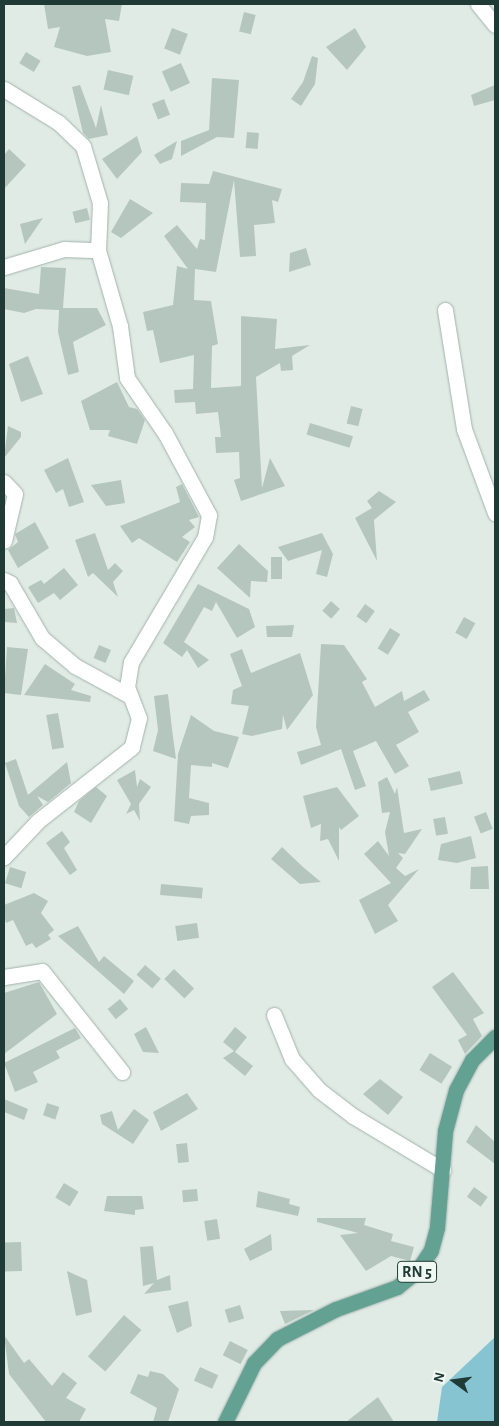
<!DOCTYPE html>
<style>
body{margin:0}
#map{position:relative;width:499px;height:1426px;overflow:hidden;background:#e0ebe6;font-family:"Alegreya Sans",sans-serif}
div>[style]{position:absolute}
.water>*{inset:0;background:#86c4d2}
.building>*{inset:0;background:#b5c6bf;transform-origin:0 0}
.roads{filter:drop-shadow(0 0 1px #a3b3ad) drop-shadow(0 0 1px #a3b3ad)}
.minor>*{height:15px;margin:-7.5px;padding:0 7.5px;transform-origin:7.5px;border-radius:7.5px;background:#fff}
.major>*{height:15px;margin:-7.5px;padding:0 7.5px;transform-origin:7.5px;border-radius:7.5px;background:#63a193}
span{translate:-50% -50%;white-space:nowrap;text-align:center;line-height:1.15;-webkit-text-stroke:4px #f0f8f4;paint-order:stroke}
.shield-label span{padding:1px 4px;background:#f0f8f4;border:1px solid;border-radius:4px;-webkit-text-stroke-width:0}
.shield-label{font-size:16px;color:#203b35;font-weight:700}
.frame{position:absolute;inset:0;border:5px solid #203b35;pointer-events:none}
.north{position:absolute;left:429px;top:1356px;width:50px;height:50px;-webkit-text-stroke:4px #f0f8f4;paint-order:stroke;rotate:284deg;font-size:14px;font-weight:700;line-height:20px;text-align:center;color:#203b35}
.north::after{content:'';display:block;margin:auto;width:18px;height:22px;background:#203b35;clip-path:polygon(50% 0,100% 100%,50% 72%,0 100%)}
</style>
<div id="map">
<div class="water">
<i style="clip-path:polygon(495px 1337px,495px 1422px,437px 1422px,442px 1387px)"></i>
</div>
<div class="building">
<i style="clip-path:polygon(44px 4px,122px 4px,119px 21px,105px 19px,111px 52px,87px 56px,54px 47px,60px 27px,48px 29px)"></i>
<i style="left:244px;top:12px;width:12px;height:20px;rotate:14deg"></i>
<i style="left:172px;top:28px;width:17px;height:22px;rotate:21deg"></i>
<i style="clip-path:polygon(355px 28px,366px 47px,347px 70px,326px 47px)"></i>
<i style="left:26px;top:52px;width:17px;height:13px;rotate:31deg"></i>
<i style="clip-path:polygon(312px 56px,318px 58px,315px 84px,301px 106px,291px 99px,303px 82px)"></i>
<i style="left:181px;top:63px;width:22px;height:21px;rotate:66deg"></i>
<i style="left:108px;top:70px;width:26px;height:20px;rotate:13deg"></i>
<i style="clip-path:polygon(212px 78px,239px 80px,234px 138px,217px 137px,181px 156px,181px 141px,209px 130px)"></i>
<i style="clip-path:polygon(80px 85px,96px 128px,101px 105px,108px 135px,89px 139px,83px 133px,72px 87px)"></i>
<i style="clip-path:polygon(495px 85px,495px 100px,474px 106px,471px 95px)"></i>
<i style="left:164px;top:99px;width:17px;height:13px;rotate:69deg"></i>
<i style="left:247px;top:132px;width:12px;height:16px;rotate:5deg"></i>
<i style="clip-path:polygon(137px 136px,142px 152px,117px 179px,102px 159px)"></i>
<i style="clip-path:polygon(177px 141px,172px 159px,160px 164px,154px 155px)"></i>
<i style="clip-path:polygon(9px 149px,26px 165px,4px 189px,4px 155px)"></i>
<i style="clip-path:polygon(213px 171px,282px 189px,278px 202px,272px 200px,275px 223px,254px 225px,256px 256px,240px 257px,234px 180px,216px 272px,195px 269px,194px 300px,211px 301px,218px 344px,212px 346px,211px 388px,241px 386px,241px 316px,277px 319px,275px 349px,310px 345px,292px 356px,293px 370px,281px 371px,280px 363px,256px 377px,262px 488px,270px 458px,285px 486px,241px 501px,234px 480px,240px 478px,239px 452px,216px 453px,215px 437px,221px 437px,218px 412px,196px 414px,195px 402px,175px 403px,174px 390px,193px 389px,194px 355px,160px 363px,153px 330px,147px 331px,143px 312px,173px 305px,177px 266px,188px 269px,164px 236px,177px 225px,197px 249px,200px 239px,205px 240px,206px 203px,180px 202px,181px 183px,209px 184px)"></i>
<i style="clip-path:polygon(130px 199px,153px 213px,121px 238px,111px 232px)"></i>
<i style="left:87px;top:208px;width:12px;height:15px;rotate:76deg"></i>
<i style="clip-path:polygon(43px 218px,25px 244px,20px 224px)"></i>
<i style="clip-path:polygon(306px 248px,311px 265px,289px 272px,290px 253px)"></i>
<i style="clip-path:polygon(41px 267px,66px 268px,63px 308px,97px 308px,106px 325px,73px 342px,79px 372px,68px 375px,58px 332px,59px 310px,36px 309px,24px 313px,4px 309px,4px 288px,39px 294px)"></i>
<i style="clip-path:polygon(28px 356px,43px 394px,21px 402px,9px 364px)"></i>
<i style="clip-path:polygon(117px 382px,129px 407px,137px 409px,145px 420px,137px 444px,108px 436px,110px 430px,90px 430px,81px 401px)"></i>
<i style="left:351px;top:406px;width:12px;height:18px;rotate:14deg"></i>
<i style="left:310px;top:423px;width:45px;height:12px;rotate:17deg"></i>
<i style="clip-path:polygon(8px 426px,21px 432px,21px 437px,4px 458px)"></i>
<i style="clip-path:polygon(68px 458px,84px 502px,69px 507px,63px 489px,56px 493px,44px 470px)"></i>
<i style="clip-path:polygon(121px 480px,125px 503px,106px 506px,91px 485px)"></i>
<i style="clip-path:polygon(182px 484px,199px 517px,189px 520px,195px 527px,182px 537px,190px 542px,177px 562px,139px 538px,132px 543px,120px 526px,180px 502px,176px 487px)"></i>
<i style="clip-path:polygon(379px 491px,396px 502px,374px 520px,377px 561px,355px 518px,372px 508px,367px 501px)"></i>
<i style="clip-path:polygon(35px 522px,49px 548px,18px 568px,8px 550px,18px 542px,15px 534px)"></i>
<i style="clip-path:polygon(95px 533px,108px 570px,115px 563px,123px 571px,113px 582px,118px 597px,93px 573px,88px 577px,75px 540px)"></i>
<i style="clip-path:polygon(322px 533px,333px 554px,327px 577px,316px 574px,322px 550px,288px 561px,278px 547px)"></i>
<i style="clip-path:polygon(239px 544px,268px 571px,267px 582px,251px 581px,250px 598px,217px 568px)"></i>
<i style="left:271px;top:557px;width:11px;height:22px"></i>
<i style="clip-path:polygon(64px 568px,78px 585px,60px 600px,54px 593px,38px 603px,28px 587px,41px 580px,44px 584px)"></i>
<i style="clip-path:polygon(198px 584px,249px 609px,255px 627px,237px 638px,216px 602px,212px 611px,204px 607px,184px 642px,209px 660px,198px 668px,187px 650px,182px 657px,163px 643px)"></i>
<i style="left:331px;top:601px;width:12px;height:13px;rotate:42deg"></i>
<i style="left:365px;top:604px;width:12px;height:15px;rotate:35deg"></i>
<i style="clip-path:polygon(14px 608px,17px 623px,4px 622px,4px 609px)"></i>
<i style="left:464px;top:617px;width:13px;height:18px;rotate:29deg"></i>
<i style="clip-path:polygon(294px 625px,292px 637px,267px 637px,266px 626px)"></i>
<i style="left:390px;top:628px;width:12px;height:24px;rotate:31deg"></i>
<i style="clip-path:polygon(321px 644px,344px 645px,367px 679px,362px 682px,375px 707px,402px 691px,404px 701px,424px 690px,430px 700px,408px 712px,419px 732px,396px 745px,409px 766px,395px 774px,376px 741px,353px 751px,366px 786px,355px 790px,341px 749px,301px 765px,297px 752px,321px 745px,316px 727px)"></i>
<i style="left:99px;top:645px;width:13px;height:14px;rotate:23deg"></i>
<i style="clip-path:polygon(7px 647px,28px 649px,21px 695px,4px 693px)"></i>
<i style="clip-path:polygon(242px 649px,251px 673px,300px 653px,313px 695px,287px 730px,283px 715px,282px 729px,252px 736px,242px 734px,249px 706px,231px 704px,233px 690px,242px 686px,230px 654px)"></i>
<i style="clip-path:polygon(45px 664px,75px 684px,71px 690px,91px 696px,90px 702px,24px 695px)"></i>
<i style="clip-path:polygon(168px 694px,172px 729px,176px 759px,153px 751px,158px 730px,154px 696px)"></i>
<i style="left:58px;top:713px;width:35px;height:12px;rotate:80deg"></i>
<i style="clip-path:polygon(191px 715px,214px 731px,239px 737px,228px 768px,212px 763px,212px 767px,191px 765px,189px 798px,209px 803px,209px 815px,191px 816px,189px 824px,174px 821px,178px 754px)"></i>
<i style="clip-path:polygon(16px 759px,28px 795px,67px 762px,71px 783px,48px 802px,37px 796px,43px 805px,29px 817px,19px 806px,5px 763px)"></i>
<i style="clip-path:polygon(135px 770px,137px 787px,140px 779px,151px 787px,139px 804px,140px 821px,134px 810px,126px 814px,131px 804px,117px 780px)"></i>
<i style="left:460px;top:771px;width:13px;height:33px;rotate:77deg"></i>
<i style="clip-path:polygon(387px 777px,395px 794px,397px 787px,404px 833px,422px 829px,405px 854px,398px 853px,403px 858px,396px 868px,405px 876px,419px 869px,388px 905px,398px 921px,375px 934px,359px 900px,391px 883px,364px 854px,378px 841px,389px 856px,385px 832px,390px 812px,382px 813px,378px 782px)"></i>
<i style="clip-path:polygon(96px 787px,107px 796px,91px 823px,74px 812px,79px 801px)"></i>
<i style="clip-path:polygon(337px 787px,359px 816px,341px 830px,339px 827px,339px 861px,328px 839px,320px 841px,321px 824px,311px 828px,303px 796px)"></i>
<i style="left:486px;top:812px;width:18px;height:13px;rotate:68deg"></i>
<i style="left:445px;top:817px;width:17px;height:12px;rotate:80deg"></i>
<i style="clip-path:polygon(62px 831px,70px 842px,64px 848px,77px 870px,70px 875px,46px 843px)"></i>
<i style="clip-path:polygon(471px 836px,476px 858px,457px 863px,438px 860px,441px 844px)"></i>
<i style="clip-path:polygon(282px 847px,303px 867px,321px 882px,300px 884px,271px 859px)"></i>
<i style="clip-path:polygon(488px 866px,489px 889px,470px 889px,471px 867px)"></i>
<i style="left:10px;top:867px;width:17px;height:17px;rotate:17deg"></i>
<i style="left:161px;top:884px;width:42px;height:11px;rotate:5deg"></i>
<i style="clip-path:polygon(34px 893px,48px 901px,41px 913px,54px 930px,48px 935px,51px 939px,36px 948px,32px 943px,26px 946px,13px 920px,6px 923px,4px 915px,4px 905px)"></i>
<i style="left:197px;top:923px;width:15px;height:22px;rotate:82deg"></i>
<i style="clip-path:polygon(78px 926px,99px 962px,104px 956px,134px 981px,124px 994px,58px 936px)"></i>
<i style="left:145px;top:965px;width:21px;height:13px;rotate:41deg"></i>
<i style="left:174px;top:969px;width:28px;height:14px;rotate:44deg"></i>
<i style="clip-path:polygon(453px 972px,484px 1013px,473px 1019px,482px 1036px,465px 1054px,458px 1040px,467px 1035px,432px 987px)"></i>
<i style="clip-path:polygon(39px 982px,57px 1014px,4px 1054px,4px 993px)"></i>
<i style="left:120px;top:999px;width:13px;height:16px;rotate:51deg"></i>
<i style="clip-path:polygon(146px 1027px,159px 1053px,143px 1052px,134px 1034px)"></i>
<i style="clip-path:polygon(235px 1027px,247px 1037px,235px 1052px,253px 1066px,245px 1076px,223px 1058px,234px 1051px,223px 1042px)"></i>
<i style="clip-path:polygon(75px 1028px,81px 1038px,56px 1051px,60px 1058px,33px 1072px,38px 1082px,15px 1092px,4px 1063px)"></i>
<i style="left:430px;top:1053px;width:26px;height:20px;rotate:32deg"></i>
<i style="clip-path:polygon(380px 1079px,403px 1097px,388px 1115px,363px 1094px)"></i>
<i style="clip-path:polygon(187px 1093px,198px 1109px,161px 1131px,153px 1112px)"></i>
<i style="clip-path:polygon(4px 1099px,28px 1109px,24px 1120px,4px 1112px)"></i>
<i style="left:47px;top:1103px;width:13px;height:13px;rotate:18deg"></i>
<i style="clip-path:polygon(134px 1109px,149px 1120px,133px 1144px,102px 1124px,100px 1115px,112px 1111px,118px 1130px)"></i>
<i style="clip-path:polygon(476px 1125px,495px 1142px,495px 1164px,466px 1142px)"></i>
<i style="left:187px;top:1143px;width:19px;height:11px;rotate:84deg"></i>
<i style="left:64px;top:1183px;width:17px;height:17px;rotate:31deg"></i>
<i style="left:474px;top:1187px;width:17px;height:12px;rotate:36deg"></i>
<i style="left:197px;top:1189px;width:12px;height:15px;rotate:85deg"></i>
<i style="clip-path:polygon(258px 1191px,290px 1199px,289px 1204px,300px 1207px,298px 1216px,256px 1207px)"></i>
<i style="clip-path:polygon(107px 1196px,142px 1196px,144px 1209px,135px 1210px,135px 1215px,104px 1211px)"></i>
<i style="clip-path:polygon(317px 1218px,366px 1218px,364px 1225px,393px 1234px,391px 1241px,414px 1247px,410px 1261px,391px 1256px,366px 1271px,340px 1235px,358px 1233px,317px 1222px)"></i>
<i style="left:217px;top:1219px;width:20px;height:13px;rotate:81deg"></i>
<i style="clip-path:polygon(271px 1234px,272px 1250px,250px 1261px,244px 1249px)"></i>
<i style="left:21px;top:1242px;width:29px;height:17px;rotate:88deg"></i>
<i style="clip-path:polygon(153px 1246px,157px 1280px,170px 1275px,171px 1290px,144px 1294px,154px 1283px,143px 1286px,140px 1247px)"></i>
<i style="clip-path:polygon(67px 1271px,87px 1280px,92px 1312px,76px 1316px)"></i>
<i style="clip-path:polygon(188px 1301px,192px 1326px,177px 1333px,168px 1306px)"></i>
<i style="left:240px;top:1305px;width:14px;height:16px;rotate:73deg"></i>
<i style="clip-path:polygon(314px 1310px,285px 1324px,280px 1311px)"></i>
<i style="left:124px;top:1315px;width:23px;height:55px;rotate:41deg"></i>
<i style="clip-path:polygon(4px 1335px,24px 1363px,29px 1359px,52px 1386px,63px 1372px,77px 1383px,66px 1398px,86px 1409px,79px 1422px,46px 1422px,9px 1374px)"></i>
<i style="left:230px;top:1341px;width:20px;height:16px;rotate:27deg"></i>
<i style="left:200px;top:1367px;width:20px;height:15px;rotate:24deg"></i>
<i style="clip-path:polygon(150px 1371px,163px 1374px,179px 1389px,168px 1422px,153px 1422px,157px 1408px,130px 1393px,138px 1374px,148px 1377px)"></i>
<i style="clip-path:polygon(378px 1397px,394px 1422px,346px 1422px)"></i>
</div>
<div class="roads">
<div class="minor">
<i style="left:478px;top:4px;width:27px;rotate:51deg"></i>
<i style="left:4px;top:89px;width:65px;rotate:31.7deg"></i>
<i style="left:59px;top:123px;width:33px;rotate:44deg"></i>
<i style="left:83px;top:146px;width:59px;rotate:73.4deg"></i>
<i style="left:100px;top:203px;width:47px;rotate:92.4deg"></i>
<i style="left:98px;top:250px;width:79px;rotate:73.9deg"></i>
<i style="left:120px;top:326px;width:52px;rotate:82.3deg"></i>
<i style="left:127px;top:378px;width:67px;rotate:55.4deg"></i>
<i style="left:165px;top:433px;width:93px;rotate:61.8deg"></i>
<i style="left:209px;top:515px;width:22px;rotate:100deg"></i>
<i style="left:205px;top:537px;width:145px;rotate:120.6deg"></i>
<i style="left:131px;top:662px;width:25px;rotate:99deg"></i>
<i style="left:127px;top:687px;width:33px;rotate:69deg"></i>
<i style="left:139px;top:718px;width:30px;rotate:104deg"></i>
<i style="left:132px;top:747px;width:120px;rotate:141.8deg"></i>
<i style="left:38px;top:821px;width:50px;rotate:133.4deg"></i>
<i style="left:4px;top:267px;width:63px;rotate:-16.7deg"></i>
<i style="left:64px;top:249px;width:34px;rotate:2deg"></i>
<i style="left:445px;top:310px;width:121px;rotate:80.9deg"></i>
<i style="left:464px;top:429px;width:90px;rotate:69.7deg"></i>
<i style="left:4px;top:482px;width:16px;rotate:47deg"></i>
<i style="left:15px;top:494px;width:48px;rotate:103.2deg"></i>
<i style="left:4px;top:580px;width:7px;rotate:27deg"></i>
<i style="left:10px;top:583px;width:64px;rotate:59.8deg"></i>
<i style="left:42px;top:638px;width:43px;rotate:40.3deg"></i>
<i style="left:75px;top:666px;width:63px;rotate:28.6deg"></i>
<i style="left:4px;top:977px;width:38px;rotate:-9deg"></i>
<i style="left:42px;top:971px;width:129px;rotate:51.6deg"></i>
<i style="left:274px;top:1015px;width:48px;rotate:67.8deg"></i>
<i style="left:292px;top:1059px;width:41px;rotate:48.9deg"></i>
<i style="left:319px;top:1090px;width:43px;rotate:37.4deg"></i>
<i style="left:353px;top:1116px;width:105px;rotate:31deg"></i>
</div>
<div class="major">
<i style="left:225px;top:1422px;width:66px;rotate:-63.8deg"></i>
<i style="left:254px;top:1363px;width:33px;rotate:-46deg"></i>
<i style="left:277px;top:1339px;width:66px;rotate:-27deg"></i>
<i style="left:336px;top:1309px;width:65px;rotate:-19.8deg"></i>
<i style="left:397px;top:1287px;width:26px;rotate:-39deg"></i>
<i style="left:417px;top:1271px;width:25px;rotate:-56deg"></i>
<i style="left:431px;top:1250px;width:24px;rotate:-75deg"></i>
<i style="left:437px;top:1227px;width:96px;rotate:-85.2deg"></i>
<i style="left:445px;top:1131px;width:42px;rotate:-75deg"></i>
<i style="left:456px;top:1090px;width:34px;rotate:-62deg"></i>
<i style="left:472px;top:1060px;width:33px;rotate:-45deg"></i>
</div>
</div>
<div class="shield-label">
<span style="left:417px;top:1272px">RN 5</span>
</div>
<div class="frame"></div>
<div class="north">N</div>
</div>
